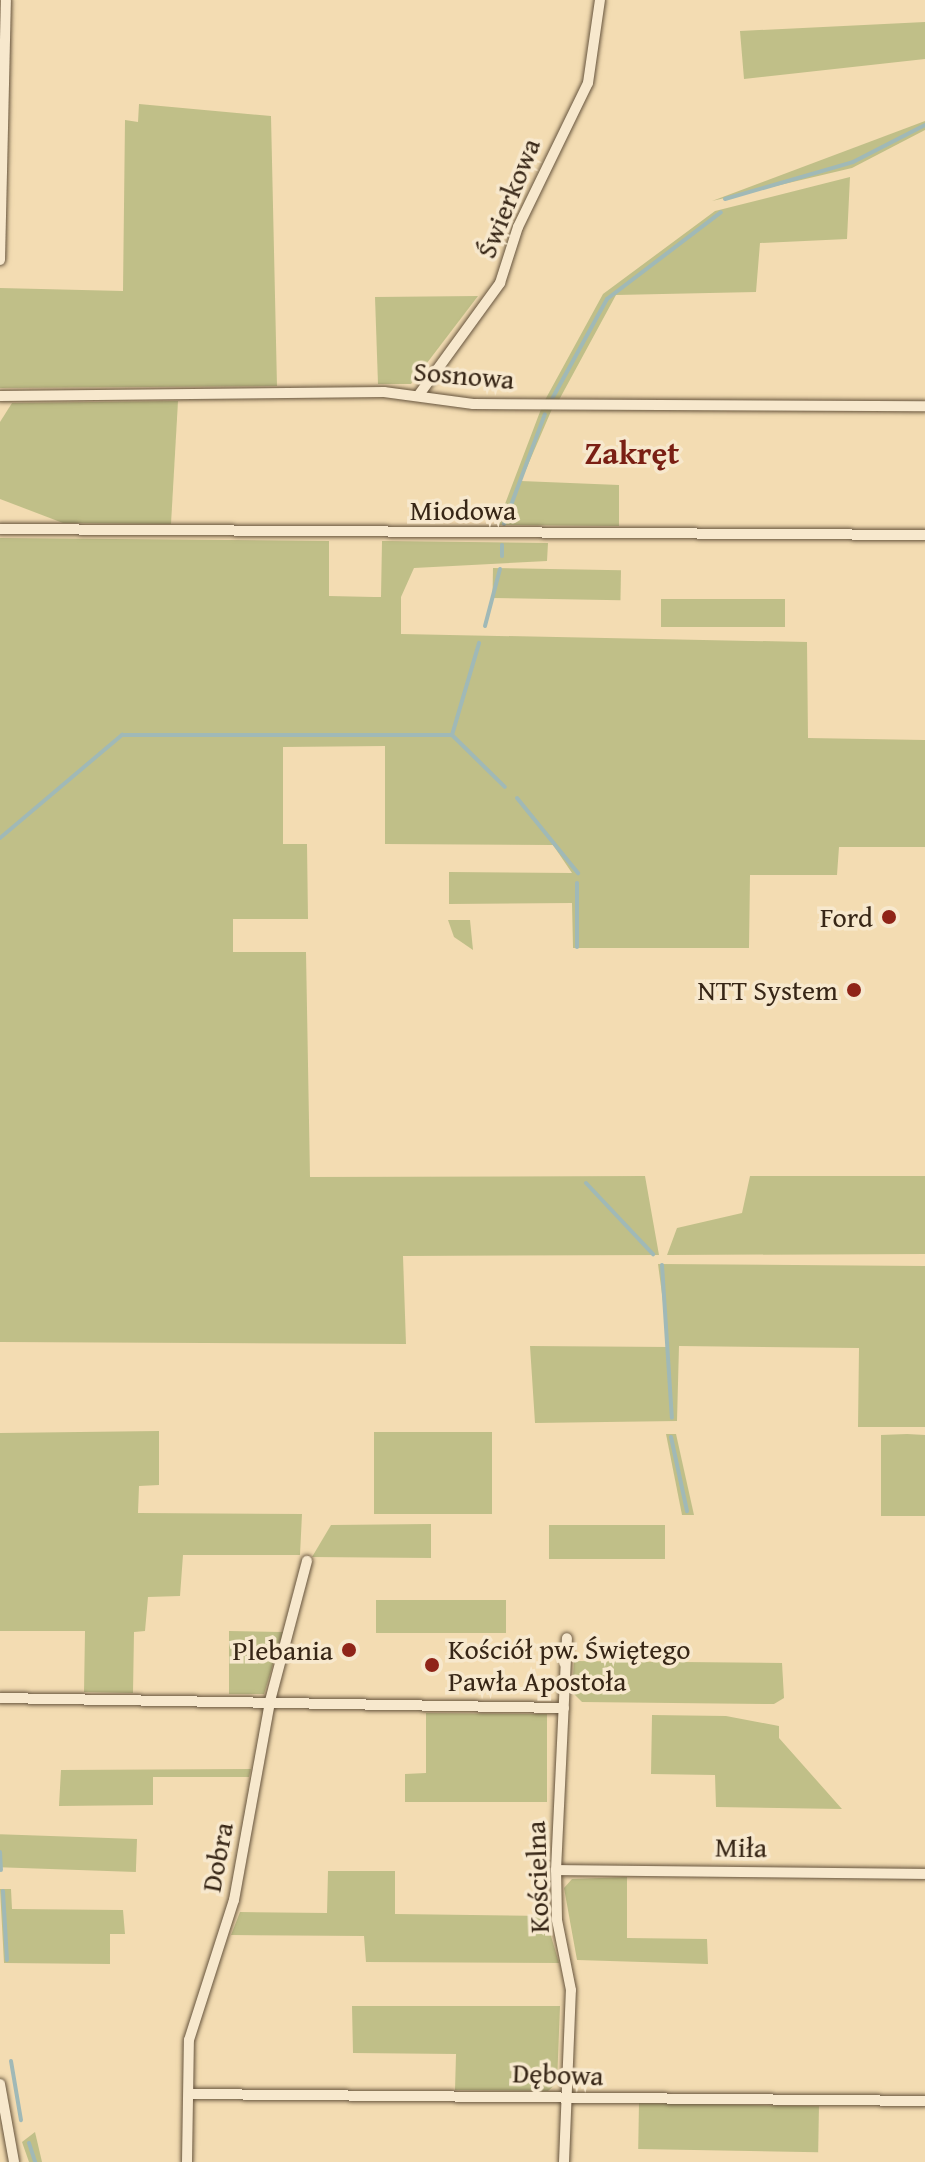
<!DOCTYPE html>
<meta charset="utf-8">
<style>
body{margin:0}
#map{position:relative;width:925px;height:2162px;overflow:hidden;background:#f3dcb2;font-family:"Gentium Book Plus",serif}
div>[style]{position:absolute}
.green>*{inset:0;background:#c0bf88;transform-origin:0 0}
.stream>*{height:4px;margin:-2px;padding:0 2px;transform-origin:2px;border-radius:2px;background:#a0b9b7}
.roads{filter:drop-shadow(0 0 2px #66543d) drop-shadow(0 0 2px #66543d)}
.minor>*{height:10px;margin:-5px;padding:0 5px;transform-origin:5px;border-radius:5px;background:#f7e8cd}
.dots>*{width:22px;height:22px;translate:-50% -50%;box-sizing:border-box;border:4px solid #f7e8cd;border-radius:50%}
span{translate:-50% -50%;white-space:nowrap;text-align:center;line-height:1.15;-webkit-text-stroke:7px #f7e8cd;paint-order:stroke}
.street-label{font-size:28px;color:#372616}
.poi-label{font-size:28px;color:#372616}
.right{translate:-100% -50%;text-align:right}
.left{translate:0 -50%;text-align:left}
.quarter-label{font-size:32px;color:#7a1f14;font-weight:700}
</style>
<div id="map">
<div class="green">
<i style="clip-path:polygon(925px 22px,925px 59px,744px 79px,740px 31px)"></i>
<i style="clip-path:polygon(139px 104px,271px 116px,277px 386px,0 388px,0 288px,123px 291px,125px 120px,138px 122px)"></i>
<i style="clip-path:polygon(925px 121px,925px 130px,852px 168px,712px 201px)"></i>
<i style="clip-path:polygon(850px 177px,847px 239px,760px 243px,756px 292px,616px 295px,559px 400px,545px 400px,603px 294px,715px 211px)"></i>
<i style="clip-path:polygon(478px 296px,411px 384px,378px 384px,375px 297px)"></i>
<i style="clip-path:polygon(178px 401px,171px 524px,63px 523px,0 499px,0 422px,12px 403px)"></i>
<i style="clip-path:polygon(541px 409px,552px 409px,521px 481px,619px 485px,619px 526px,497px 525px)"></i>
<i style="clip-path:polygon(0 538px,329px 541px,329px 596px,374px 597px,381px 597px,382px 541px,548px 543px,547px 561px,414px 568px,401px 597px,401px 634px,807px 642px,808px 738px,925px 740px,925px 847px,839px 847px,837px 875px,750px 875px,749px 948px,573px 948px,572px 903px,449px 904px,449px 872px,572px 873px,553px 845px,385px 844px,385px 746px,283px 747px,283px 844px,307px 844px,308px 919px,233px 919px,233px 952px,306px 952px,310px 1177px,645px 1176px,659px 1255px,403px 1256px,406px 1344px,0 1342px)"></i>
<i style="left:493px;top:568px;width:128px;height:30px;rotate:1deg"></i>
<i style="left:661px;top:599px;width:124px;height:28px"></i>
<i style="clip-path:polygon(448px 920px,470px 920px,473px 950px,454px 937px)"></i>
<i style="clip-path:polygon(750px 1176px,925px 1176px,925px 1254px,667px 1255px,677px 1228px,742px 1213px)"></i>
<i style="clip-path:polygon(658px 1264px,925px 1266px,925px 1427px,858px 1427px,859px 1348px,679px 1346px,677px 1421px,535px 1423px,530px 1346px,669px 1347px)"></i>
<i style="clip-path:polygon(159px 1431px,159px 1485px,139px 1486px,138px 1513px,302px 1514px,300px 1555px,183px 1555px,180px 1596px,148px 1597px,145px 1631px,134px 1632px,133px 1693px,84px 1692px,85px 1631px,0 1631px,0 1433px)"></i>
<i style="left:374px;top:1432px;width:118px;height:82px"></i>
<i style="clip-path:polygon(666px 1434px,676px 1434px,694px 1515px,682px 1515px)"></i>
<i style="clip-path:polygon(907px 1434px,925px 1435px,925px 1516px,881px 1516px,881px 1435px)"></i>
<i style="clip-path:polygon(431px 1524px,431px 1558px,312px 1557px,331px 1525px)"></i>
<i style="left:549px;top:1525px;width:116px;height:34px"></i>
<i style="left:376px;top:1600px;width:130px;height:33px"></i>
<i style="clip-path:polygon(229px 1631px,283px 1632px,264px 1694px,229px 1694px)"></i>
<i style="clip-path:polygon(574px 1661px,782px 1663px,784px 1698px,774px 1704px,582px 1702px,572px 1692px)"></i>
<i style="clip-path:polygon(426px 1713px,547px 1714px,547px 1802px,405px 1802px,405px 1774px,426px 1773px)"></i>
<i style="clip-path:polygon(652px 1715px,726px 1716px,779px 1726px,779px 1738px,842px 1809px,716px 1807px,715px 1775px,651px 1774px)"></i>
<i style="clip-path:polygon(251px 1769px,249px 1777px,153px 1777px,153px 1805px,59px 1806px,61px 1770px)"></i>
<i style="left:137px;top:1839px;width:33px;height:137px;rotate:92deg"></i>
<i style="clip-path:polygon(328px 1871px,395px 1871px,395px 1914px,545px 1916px,559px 1963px,366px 1962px,364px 1936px,231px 1935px,240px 1912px,327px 1913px)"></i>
<i style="clip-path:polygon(627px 1877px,627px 1938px,707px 1939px,708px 1964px,577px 1960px,564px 1888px,572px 1879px)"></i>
<i style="clip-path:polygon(0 1889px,11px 1889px,12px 1909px,123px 1910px,125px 1934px,110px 1934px,110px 1964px,4px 1963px)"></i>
<i style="clip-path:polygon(352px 2006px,560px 2006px,557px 2083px,548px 2091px,455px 2090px,456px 2054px,353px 2053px)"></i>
<i style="left:639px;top:2103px;width:180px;height:46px;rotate:1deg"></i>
<i style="clip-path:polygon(35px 2132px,42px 2162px,29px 2162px,22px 2142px)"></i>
</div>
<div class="stream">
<i style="left:725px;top:199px;width:133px;rotate:-16.1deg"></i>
<i style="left:853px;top:162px;width:81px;rotate:-27.2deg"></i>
<i style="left:552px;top:399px;width:114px;rotate:-61.2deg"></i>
<i style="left:607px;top:299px;width:143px;rotate:-37.3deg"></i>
<i style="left:504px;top:524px;width:117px;rotate:-69.6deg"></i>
<i style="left:502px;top:556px;width:11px;rotate:-90deg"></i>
<i style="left:485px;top:626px;width:59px;rotate:-75.3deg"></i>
<i style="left:452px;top:735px;width:74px;rotate:44.5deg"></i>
<i style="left:517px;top:798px;width:97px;rotate:50.9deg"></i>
<i style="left:0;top:838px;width:160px;rotate:-40.2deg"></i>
<i style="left:122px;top:735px;width:330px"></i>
<i style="left:452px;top:735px;width:96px;rotate:-73.6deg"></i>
<i style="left:577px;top:947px;width:64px;rotate:-90deg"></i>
<i style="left:586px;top:1183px;width:98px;rotate:46.7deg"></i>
<i style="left:662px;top:1265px;width:153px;rotate:86.3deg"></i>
<i style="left:671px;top:1437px;width:76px;rotate:77.8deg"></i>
<i style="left:0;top:1852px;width:18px;rotate:87deg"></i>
<i style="left:3px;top:1891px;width:69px;rotate:86.7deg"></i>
<i style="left:11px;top:2061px;width:60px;rotate:80.4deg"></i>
<i style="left:29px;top:2143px;width:20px;rotate:72deg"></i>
</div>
<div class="roads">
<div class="minor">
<i style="left:0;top:260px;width:260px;rotate:-88.7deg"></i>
<i style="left:0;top:396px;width:384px;rotate:-0.6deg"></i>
<i style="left:384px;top:392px;width:90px;rotate:7.7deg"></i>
<i style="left:473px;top:404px;width:452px;rotate:0.3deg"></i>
<i style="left:418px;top:396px;width:140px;rotate:-54deg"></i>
<i style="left:500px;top:283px;width:59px;rotate:-72.2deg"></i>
<i style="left:518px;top:227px;width:160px;rotate:-64.1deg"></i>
<i style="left:588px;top:83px;width:84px;rotate:-81.8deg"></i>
<i style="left:0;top:529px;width:925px;rotate:0.37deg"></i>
<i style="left:0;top:1698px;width:564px;rotate:1.02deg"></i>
<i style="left:556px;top:1870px;width:369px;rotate:0.6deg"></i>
<i style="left:0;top:2084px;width:79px;rotate:79.8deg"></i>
<i style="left:189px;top:2094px;width:736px;rotate:0.54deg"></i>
<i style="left:187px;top:2162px;width:122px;rotate:-89.1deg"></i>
<i style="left:189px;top:2040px;width:147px;rotate:-72.2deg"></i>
<i style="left:234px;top:1900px;width:202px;rotate:-79.7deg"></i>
<i style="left:270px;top:1701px;width:145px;rotate:-75.2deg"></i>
<i style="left:564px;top:2162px;width:172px;rotate:-87.7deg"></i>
<i style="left:571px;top:1990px;width:71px;rotate:-101.3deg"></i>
<i style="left:557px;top:1920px;width:50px;rotate:-91.1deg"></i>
<i style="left:556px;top:1870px;width:232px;rotate:-87.3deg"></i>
</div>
</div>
<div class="dots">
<i style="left:889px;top:917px;background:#8f2418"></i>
<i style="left:854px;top:990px;background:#8f2418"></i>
<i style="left:349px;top:1650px;background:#8f2418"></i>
<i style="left:432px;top:1665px;background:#8f2418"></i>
</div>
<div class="street-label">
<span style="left:508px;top:198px;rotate:-68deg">Świerkowa</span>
<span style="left:464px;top:375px;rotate:5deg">Sosnowa</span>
<span style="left:463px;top:510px">Miodowa</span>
<span style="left:741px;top:1847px;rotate:1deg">Miła</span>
<span style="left:217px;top:1857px;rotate:-79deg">Dobra</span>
<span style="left:537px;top:1877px;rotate:-92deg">Kościelna</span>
<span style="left:558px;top:2074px;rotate:2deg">Dębowa</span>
</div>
<div class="poi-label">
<span class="right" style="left:873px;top:917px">Ford</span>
<span class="right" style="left:838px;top:990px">NTT System</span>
<span class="left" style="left:448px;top:1665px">Kościół pw. Świętego<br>Pawła Apostoła</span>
<span class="right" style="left:333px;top:1650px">Plebania</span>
</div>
<div class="quarter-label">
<span style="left:632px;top:453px">Zakręt</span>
</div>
</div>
